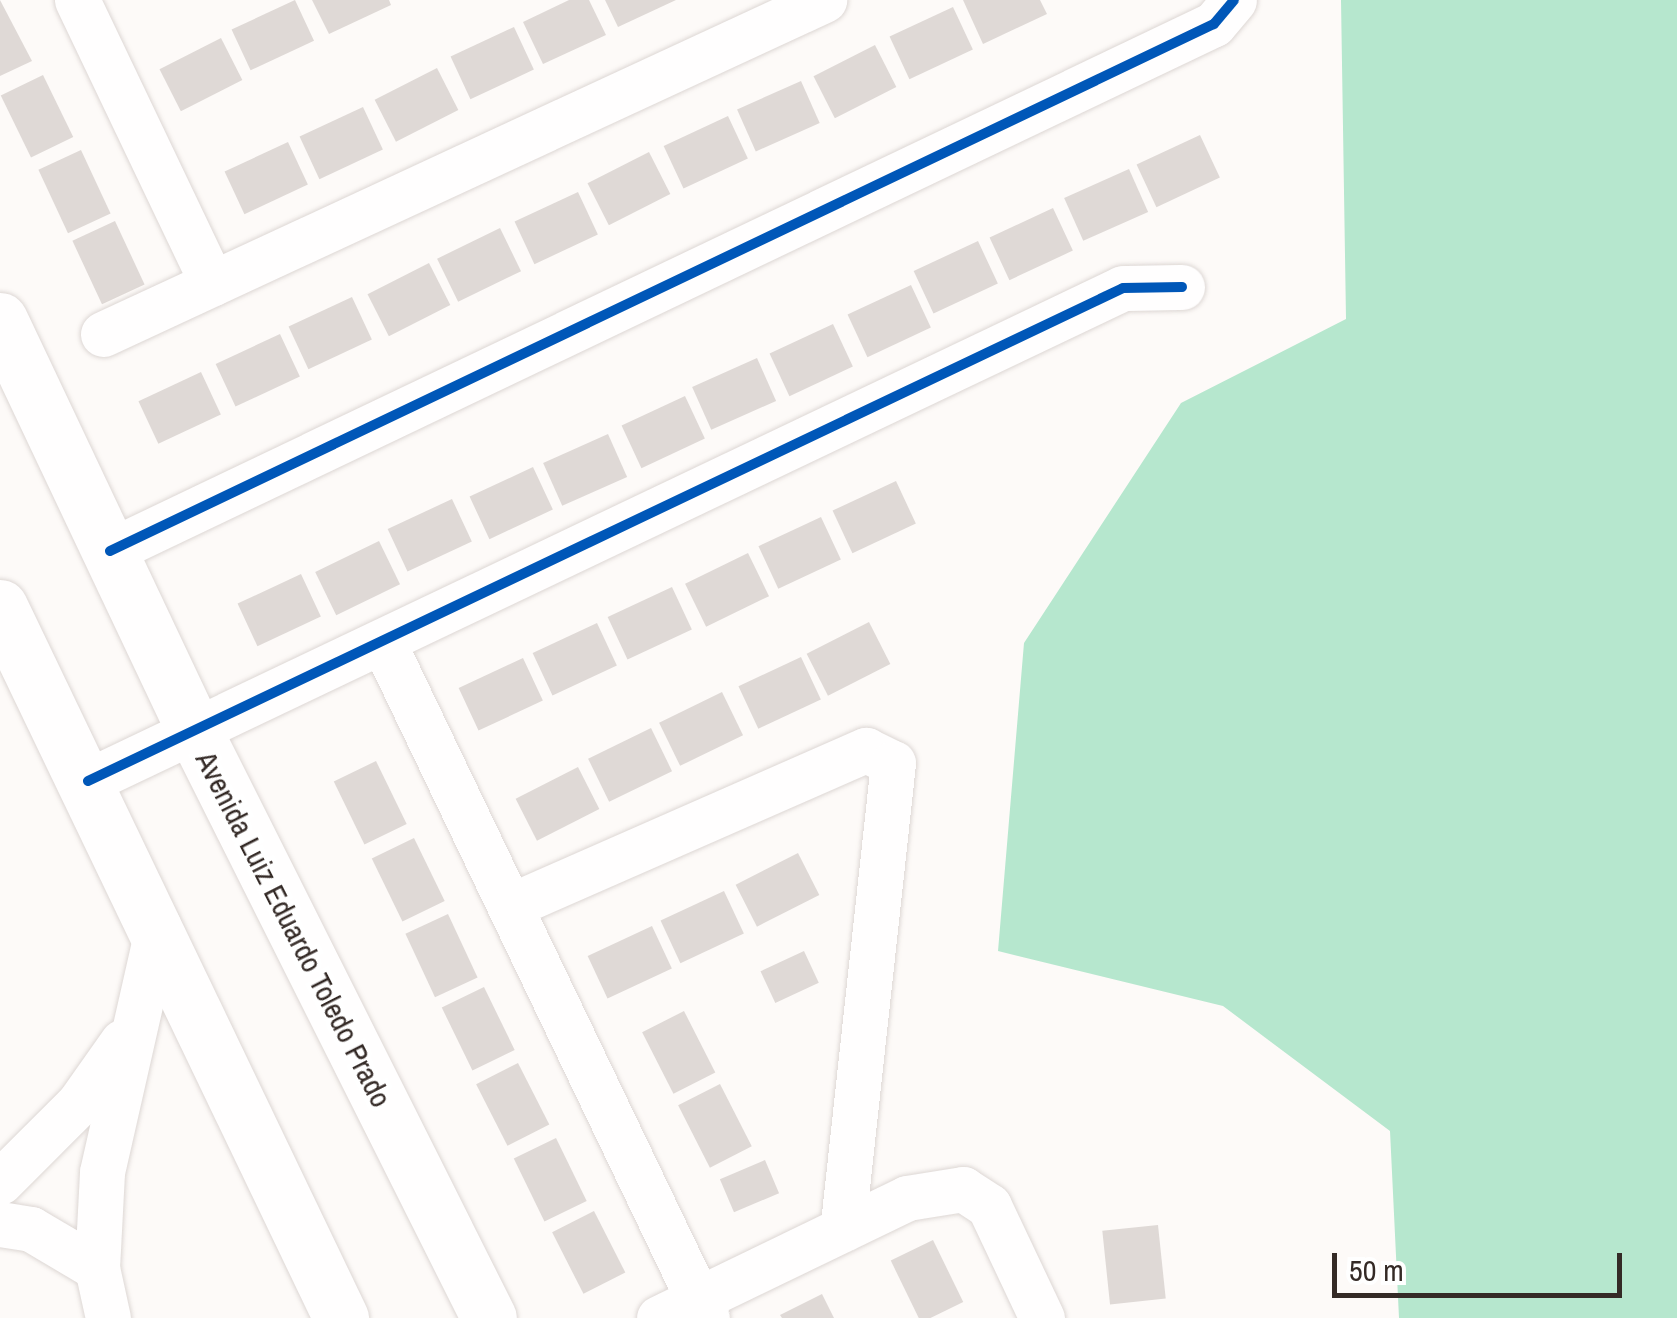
<!DOCTYPE html>
<style>
body{margin:0}
#map{position:relative;width:1677px;height:1318px;overflow:hidden;background:#fdfaf8;font-family:"Archivo Narrow",sans-serif}
div>[style]{position:absolute}
.forest>*{inset:0;background:#b6e7ce}
.building>*{inset:0;background:#dfd9d6;transform-origin:0 0}
.roads{filter:drop-shadow(0 0 2px #ddd7d4) drop-shadow(0 0 2px #ddd7d4)}
.street>*{height:45px;margin:-22.5px;padding:0 22.5px;transform-origin:22.5px;border-radius:22.5px;background:#fffefe}
.secondary>*{height:55px;margin:-27.5px;padding:0 27.5px;transform-origin:27.5px;border-radius:27.5px;background:#fffefe}
.cycleway>*{height:10px;margin:-5px;padding:0 5px;transform-origin:5px;border-radius:5px;background:#0057b8}
span{translate:-50% -50%;white-space:nowrap;text-align:center;line-height:1.15;-webkit-text-stroke:9px #fff;paint-order:stroke}
.street-label{font-size:30px;color:#342a26}
.scale{position:absolute;left:1332px;top:1253px;width:290px;height:45px;box-sizing:border-box;border:5px solid #342a26;border-top:0;padding-left:12px;font-size:30px;line-height:35px;white-space:nowrap;color:#342a26;-webkit-text-stroke:8px #fff;paint-order:stroke}
</style>
<div id="map">
<div class="forest">
<i style="clip-path:polygon(1341px 0,1677px 0,1677px 1318px,1399px 1318px,1390px 1131px,1223px 1006px,998px 951px,1024px 643px,1181px 403px,1346px 319px)"></i>
</div>
<div class="building">
<i style="clip-path:polygon(0 0,32px 61px,0 76px)"></i>
<i style="left:295px;top:0;width:45px;height:70px;rotate:65deg"></i>
<i style="clip-path:polygon(312px 0,389px 0,391px 5px,329px 34px)"></i>
<i style="clip-path:polygon(569px 0,589px 0,606px 35px,543px 64px,523px 22px)"></i>
<i style="clip-path:polygon(605px 0,676px 0,618px 27px)"></i>
<i style="clip-path:polygon(963px 0,1040px 0,1047px 14px,983px 44px)"></i>
<i style="left:953px;top:7px;width:47px;height:70px;rotate:65deg"></i>
<i style="left:514px;top:27px;width:47px;height:70px;rotate:65deg"></i>
<i style="left:221px;top:38px;width:47px;height:69px;rotate:63deg"></i>
<i style="left:875px;top:45px;width:47px;height:69px;rotate:63deg"></i>
<i style="left:437px;top:68px;width:47px;height:70px;rotate:63deg"></i>
<i style="left:43px;top:75px;width:69px;height:47px;rotate:64deg"></i>
<i style="left:801px;top:81px;width:46px;height:70px;rotate:66deg"></i>
<i style="left:363px;top:107px;width:47px;height:70px;rotate:65deg"></i>
<i style="left:728px;top:116px;width:47px;height:71px;rotate:65deg"></i>
<i style="left:1200px;top:135px;width:47px;height:70px;rotate:65deg"></i>
<i style="left:288px;top:142px;width:47px;height:70px;rotate:65deg"></i>
<i style="left:81px;top:150px;width:70px;height:47px;rotate:65deg"></i>
<i style="left:649px;top:152px;width:47px;height:69px;rotate:63deg"></i>
<i style="left:1129px;top:169px;width:47px;height:71px;rotate:66deg"></i>
<i style="left:578px;top:192px;width:47px;height:70px;rotate:65deg"></i>
<i style="left:1053px;top:208px;width:47px;height:70px;rotate:65deg"></i>
<i style="left:115px;top:221px;width:70px;height:47px;rotate:65deg"></i>
<i style="left:500px;top:228px;width:48px;height:70px;rotate:64deg"></i>
<i style="left:978px;top:241px;width:47px;height:71px;rotate:65deg"></i>
<i style="left:429px;top:263px;width:47px;height:69px;rotate:63deg"></i>
<i style="left:911px;top:285px;width:47px;height:70px;rotate:65deg"></i>
<i style="left:352px;top:297px;width:47px;height:70px;rotate:65deg"></i>
<i style="left:833px;top:324px;width:47px;height:70px;rotate:65deg"></i>
<i style="left:280px;top:334px;width:47px;height:71px;rotate:65deg"></i>
<i style="left:757px;top:358px;width:47px;height:71px;rotate:66deg"></i>
<i style="left:201px;top:372px;width:47px;height:69px;rotate:65deg"></i>
<i style="left:685px;top:396px;width:47px;height:70px;rotate:65deg"></i>
<i style="left:608px;top:434px;width:47px;height:71px;rotate:66deg"></i>
<i style="left:533px;top:467px;width:47px;height:70px;rotate:65deg"></i>
<i style="left:896px;top:481px;width:47px;height:70px;rotate:65deg"></i>
<i style="left:452px;top:499px;width:47px;height:71px;rotate:65deg"></i>
<i style="left:821px;top:517px;width:47px;height:69px;rotate:65deg"></i>
<i style="left:379px;top:541px;width:48px;height:71px;rotate:64deg"></i>
<i style="left:748px;top:553px;width:48px;height:70px;rotate:64deg"></i>
<i style="left:301px;top:574px;width:47px;height:70px;rotate:65deg"></i>
<i style="left:672px;top:587px;width:47px;height:71px;rotate:65deg"></i>
<i style="left:869px;top:622px;width:47px;height:70px;rotate:63deg"></i>
<i style="left:597px;top:623px;width:47px;height:71px;rotate:65deg"></i>
<i style="left:801px;top:657px;width:47px;height:69px;rotate:65deg"></i>
<i style="left:523px;top:658px;width:47px;height:71px;rotate:65deg"></i>
<i style="left:722px;top:692px;width:48px;height:70px;rotate:64deg"></i>
<i style="left:651px;top:728px;width:48px;height:70px;rotate:64deg"></i>
<i style="left:376px;top:761px;width:70px;height:47px;rotate:64deg"></i>
<i style="left:578px;top:767px;width:47px;height:70px;rotate:63deg"></i>
<i style="left:414px;top:838px;width:70px;height:47px;rotate:64deg"></i>
<i style="left:798px;top:853px;width:47px;height:70px;rotate:63deg"></i>
<i style="left:724px;top:891px;width:47px;height:70px;rotate:65deg"></i>
<i style="left:448px;top:914px;width:70px;height:47px;rotate:65deg"></i>
<i style="left:652px;top:926px;width:47px;height:71px;rotate:65deg"></i>
<i style="left:804px;top:951px;width:35px;height:48px;rotate:65deg"></i>
<i style="left:484px;top:987px;width:70px;height:47px;rotate:64deg"></i>
<i style="left:684px;top:1011px;width:69px;height:47px;rotate:63deg"></i>
<i style="left:518px;top:1063px;width:69px;height:47px;rotate:63deg"></i>
<i style="left:720px;top:1084px;width:70px;height:47px;rotate:63deg"></i>
<i style="left:556px;top:1138px;width:70px;height:47px;rotate:64deg"></i>
<i style="left:765px;top:1160px;width:36px;height:49px;rotate:67deg"></i>
<i style="left:594px;top:1211px;width:69px;height:47px;rotate:63deg"></i>
<i style="left:1158px;top:1225px;width:74px;height:56px;rotate:84deg"></i>
<i style="left:933px;top:1240px;width:69px;height:47px;rotate:64deg"></i>
<i style="clip-path:polygon(822px 1294px,834px 1318px,782px 1318px,780px 1315px)"></i>
</div>
<div class="roads">
<div class="street">
<i style="left:77px;top:0;width:314px;rotate:64.5deg"></i>
<i style="left:103px;top:334px;width:795px;rotate:-24.86deg"></i>
<i style="left:110px;top:551px;width:1223px;rotate:-25.52deg"></i>
<i style="left:1214px;top:24px;width:31px;rotate:-50deg"></i>
<i style="left:384px;top:644px;width:747px;rotate:64.39deg"></i>
<i style="left:88px;top:781px;width:1146px;rotate:-25.47deg"></i>
<i style="left:1123px;top:288px;width:59px;rotate:-1deg"></i>
<i style="left:510px;top:906px;width:389px;rotate:-23.7deg"></i>
<i style="left:866px;top:750px;width:30px;rotate:26deg"></i>
<i style="left:893px;top:763px;width:469px;rotate:96.2deg"></i>
<i style="left:0;top:1182px;width:112px;rotate:-45deg"></i>
<i style="left:79px;top:1103px;width:75px;rotate:-54.8deg"></i>
<i style="left:0;top:1224px;width:31px;rotate:9deg"></i>
<i style="left:31px;top:1229px;width:77px;rotate:30.6deg"></i>
<i style="left:108px;top:1318px;width:51px;rotate:-102.4deg"></i>
<i style="left:97px;top:1268px;width:96px;rotate:-87deg"></i>
<i style="left:102px;top:1172px;width:253px;rotate:-77.2deg"></i>
<i style="left:659px;top:1318px;width:276px;rotate:-25.8deg"></i>
<i style="left:907px;top:1198px;width:57px;rotate:-9.1deg"></i>
<i style="left:963px;top:1189px;width:31px;rotate:33deg"></i>
<i style="left:989px;top:1206px;width:124px;rotate:64.7deg"></i>
</div>
<div class="secondary">
<i style="left:0;top:320px;width:458px;rotate:64.7deg"></i>
<i style="left:196px;top:734px;width:653px;rotate:63.36deg"></i>
<i style="left:0;top:607px;width:789px;rotate:64.38deg"></i>
</div>
</div>
<div class="cycleway">
<i style="left:110px;top:551px;width:1223px;rotate:-25.52deg"></i>
<i style="left:1214px;top:24px;width:31px;rotate:-50deg"></i>
<i style="left:88px;top:781px;width:1146px;rotate:-25.47deg"></i>
<i style="left:1123px;top:288px;width:59px;rotate:-1deg"></i>
</div>
<div class="street-label">
<span style="left:294px;top:929px;rotate:63deg">Avenida Luiz Eduardo Toledo Prado</span>
</div>
<div class="scale">50 m</div>
</div>
